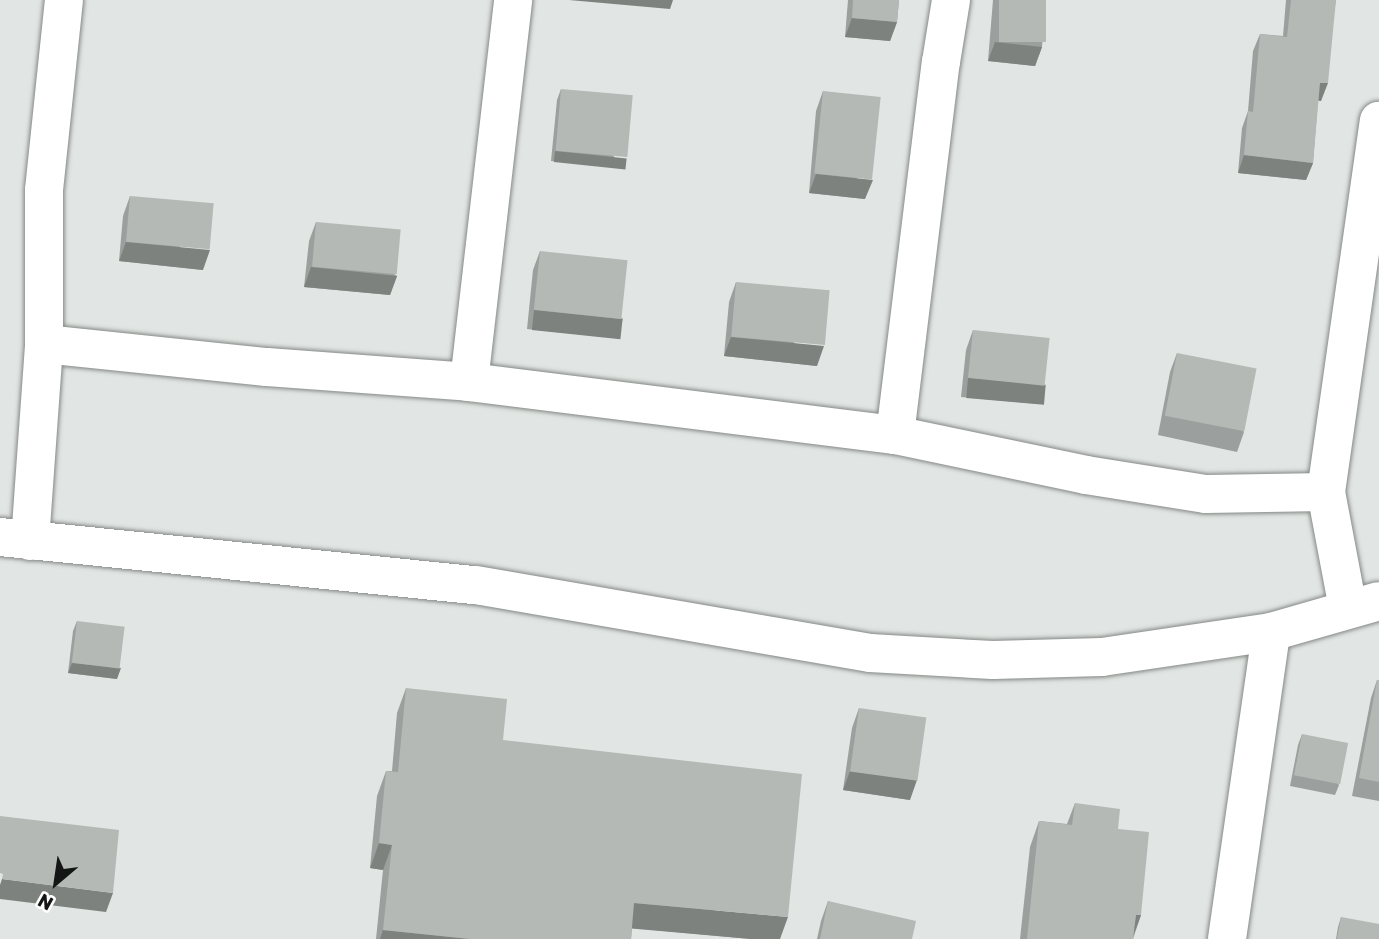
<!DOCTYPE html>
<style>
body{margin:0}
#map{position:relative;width:1379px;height:939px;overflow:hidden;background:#e1e5e3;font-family:Rubik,sans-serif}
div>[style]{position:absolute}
.roads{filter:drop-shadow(0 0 2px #848986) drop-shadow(0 0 2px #848986)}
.minor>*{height:38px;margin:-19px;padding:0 19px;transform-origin:19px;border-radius:19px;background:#fff}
.wall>*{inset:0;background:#9b9f9d}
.shaded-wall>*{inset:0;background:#7e827f;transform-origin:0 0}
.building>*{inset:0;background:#b4b9b6;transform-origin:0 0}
span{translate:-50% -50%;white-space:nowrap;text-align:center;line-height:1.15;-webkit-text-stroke:5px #fff;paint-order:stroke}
.north{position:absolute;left:21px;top:848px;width:70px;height:70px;-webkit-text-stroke:5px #fff;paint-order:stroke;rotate:209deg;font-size:19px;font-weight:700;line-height:28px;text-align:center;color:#141615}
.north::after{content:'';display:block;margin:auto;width:24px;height:32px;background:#141615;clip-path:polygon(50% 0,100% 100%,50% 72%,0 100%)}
</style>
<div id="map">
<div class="roads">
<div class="minor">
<i style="left:44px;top:344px;width:224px;rotate:5.9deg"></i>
<i style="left:267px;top:367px;width:203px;rotate:4.2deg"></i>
<i style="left:469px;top:382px;width:429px;rotate:7.1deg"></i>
<i style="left:895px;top:435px;width:195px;rotate:11.8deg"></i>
<i style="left:1086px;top:475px;width:121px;rotate:9deg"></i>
<i style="left:1206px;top:494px;width:120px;rotate:-1deg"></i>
<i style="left:1326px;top:492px;width:375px;rotate:-81.9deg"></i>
<i style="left:469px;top:382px;width:385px;rotate:-83.4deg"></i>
<i style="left:895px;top:435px;width:376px;rotate:-83deg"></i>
<i style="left:941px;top:62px;width:63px;rotate:-80.8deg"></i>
<i style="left:1326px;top:492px;width:118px;rotate:79.3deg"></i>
<i style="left:0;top:537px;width:478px;rotate:5.8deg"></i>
<i style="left:476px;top:585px;width:400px;rotate:9.8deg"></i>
<i style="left:870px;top:653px;width:123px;rotate:3.3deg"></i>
<i style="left:993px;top:660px;width:109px;rotate:-1.6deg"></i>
<i style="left:1102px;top:657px;width:171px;rotate:-8.4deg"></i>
<i style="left:1271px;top:632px;width:112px;rotate:-16deg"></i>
<i style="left:30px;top:541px;width:197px;rotate:-85.9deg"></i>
<i style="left:44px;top:344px;width:154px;rotate:-90deg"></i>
<i style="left:44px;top:190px;width:191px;rotate:-84deg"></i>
<i style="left:1227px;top:939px;width:310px;rotate:-81.8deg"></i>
</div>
</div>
<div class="wall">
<i style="clip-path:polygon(848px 0,899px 0,897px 22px,890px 41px,845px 37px)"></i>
<i style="clip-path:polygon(993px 0,1046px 0,1042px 47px,1035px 66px,988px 61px)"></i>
<i style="clip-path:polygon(1286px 0,1336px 0,1321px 101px,1318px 100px,1313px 163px,1306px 180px,1238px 173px,1242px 128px,1248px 111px,1253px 51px,1260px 34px,1283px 36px)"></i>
<i style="clip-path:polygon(561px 89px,623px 168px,551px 161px,557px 100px)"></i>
<i style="clip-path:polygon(823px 91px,865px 199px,809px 193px,816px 111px)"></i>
<i style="clip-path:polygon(130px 196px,203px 270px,119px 261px,123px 216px)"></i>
<i style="clip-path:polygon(316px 222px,397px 276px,390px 295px,304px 287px,309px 241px)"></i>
<i style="clip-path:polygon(540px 251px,623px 319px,615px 338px,527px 329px,533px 270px)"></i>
<i style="clip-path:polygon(736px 282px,817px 366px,724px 356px,729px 302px)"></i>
<i style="clip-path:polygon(973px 330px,1039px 404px,961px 397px,966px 350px)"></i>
<i style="clip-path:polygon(1177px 353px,1244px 432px,1237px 452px,1158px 435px,1170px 372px)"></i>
<i style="clip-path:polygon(77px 621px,117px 679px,68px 673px,73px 631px)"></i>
<i style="clip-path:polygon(1377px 680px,1379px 680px,1379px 801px,1352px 796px,1371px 698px)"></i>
<i style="clip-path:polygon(406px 688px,503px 740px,751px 939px,632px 928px,631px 939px,376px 939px,383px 870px,370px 868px,377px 796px,386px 771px,392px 771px,397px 713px)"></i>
<i style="clip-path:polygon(859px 708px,910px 800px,843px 790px,852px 728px)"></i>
<i style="clip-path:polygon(1302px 734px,1339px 785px,1335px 795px,1290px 786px,1298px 745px)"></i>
<i style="clip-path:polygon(1075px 803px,1141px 915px,1133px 939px,1020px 939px,1030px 847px,1039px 821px,1067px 824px)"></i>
<i style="clip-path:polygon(828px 901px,912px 939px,817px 939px,821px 921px)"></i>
<i style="clip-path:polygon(1341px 917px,1379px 939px,1336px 939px,1338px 927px)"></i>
</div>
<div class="shaded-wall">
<i style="clip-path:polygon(569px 0,673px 0,670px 9px)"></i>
<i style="clip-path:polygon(852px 18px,897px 22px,890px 41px,845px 37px)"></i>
<i style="clip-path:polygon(995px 42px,1042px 47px,1035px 66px,988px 61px)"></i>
<i style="clip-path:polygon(1320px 83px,1328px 83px,1321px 101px,1313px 100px)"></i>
<i style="left:555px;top:151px;width:72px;height:11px;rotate:6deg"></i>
<i style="clip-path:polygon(1244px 155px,1313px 163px,1306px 180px,1238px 173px)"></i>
<i style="clip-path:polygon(816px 174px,873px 180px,865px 199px,809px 193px)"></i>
<i style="clip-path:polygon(126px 242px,210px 250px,203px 270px,119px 261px)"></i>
<i style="clip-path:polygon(311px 267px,397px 276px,390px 295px,304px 287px)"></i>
<i style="left:534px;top:310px;width:89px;height:20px;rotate:6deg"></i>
<i style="clip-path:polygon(731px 337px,824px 346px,817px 366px,724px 356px)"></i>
<i style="left:968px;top:378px;width:78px;height:20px;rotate:5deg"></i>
<i style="clip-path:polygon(72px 663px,121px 668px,117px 679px,68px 673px)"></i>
<i style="clip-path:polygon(850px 771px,917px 780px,910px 800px,843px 790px)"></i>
<i style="clip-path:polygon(379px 843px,392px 845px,383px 870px,370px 868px)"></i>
<i style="clip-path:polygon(2px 879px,113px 893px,106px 912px,0 899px,0 885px)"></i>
<i style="clip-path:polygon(634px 903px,788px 917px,780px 939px,751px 939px,626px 928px)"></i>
<i style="clip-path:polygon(1136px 915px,1141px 915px,1132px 939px)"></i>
<i style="clip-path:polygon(383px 930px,470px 939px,380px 939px)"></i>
</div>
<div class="building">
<i style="clip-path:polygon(853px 0,899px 0,897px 22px,852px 18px)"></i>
<i style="left:999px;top:0;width:47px;height:42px"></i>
<i style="clip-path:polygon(1291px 0,1336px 0,1328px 83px,1320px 83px,1313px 163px,1244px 155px,1248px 111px,1253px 112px,1260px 34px,1287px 37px)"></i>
<i style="left:561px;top:89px;width:72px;height:62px;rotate:5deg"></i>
<i style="left:823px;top:91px;width:58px;height:83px;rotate:6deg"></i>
<i style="left:130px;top:196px;width:84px;height:46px;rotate:5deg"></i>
<i style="left:316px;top:222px;width:85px;height:45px;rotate:5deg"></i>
<i style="left:540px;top:251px;width:88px;height:59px;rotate:6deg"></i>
<i style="left:736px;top:282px;width:94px;height:55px;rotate:5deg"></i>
<i style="left:973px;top:330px;width:77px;height:48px;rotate:6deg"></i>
<i style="left:1177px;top:353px;width:81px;height:64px;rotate:11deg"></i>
<i style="left:77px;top:621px;width:48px;height:42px;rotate:7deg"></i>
<i style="clip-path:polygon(1377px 680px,1379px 680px,1379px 782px,1359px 778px)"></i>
<i style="clip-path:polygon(406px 688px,507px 699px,503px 740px,802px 774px,788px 917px,634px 903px,631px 939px,470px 939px,383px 930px,392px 845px,379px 843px,386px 771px,398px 772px)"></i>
<i style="left:859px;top:708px;width:68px;height:64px;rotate:8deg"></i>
<i style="left:1302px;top:734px;width:47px;height:42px;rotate:11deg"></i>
<i style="clip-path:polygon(1075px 803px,1120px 809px,1118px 829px,1149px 832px,1141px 915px,1136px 915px,1133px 939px,1027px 939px,1039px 821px,1072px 825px)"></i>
<i style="clip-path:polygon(0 816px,119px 830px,113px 893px,2px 879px,3px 874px,0 873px)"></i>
<i style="clip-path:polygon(828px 901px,916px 921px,912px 939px,820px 939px)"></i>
<i style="clip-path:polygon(1341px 917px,1379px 924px,1379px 939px,1337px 939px)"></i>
</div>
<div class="north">N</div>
</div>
